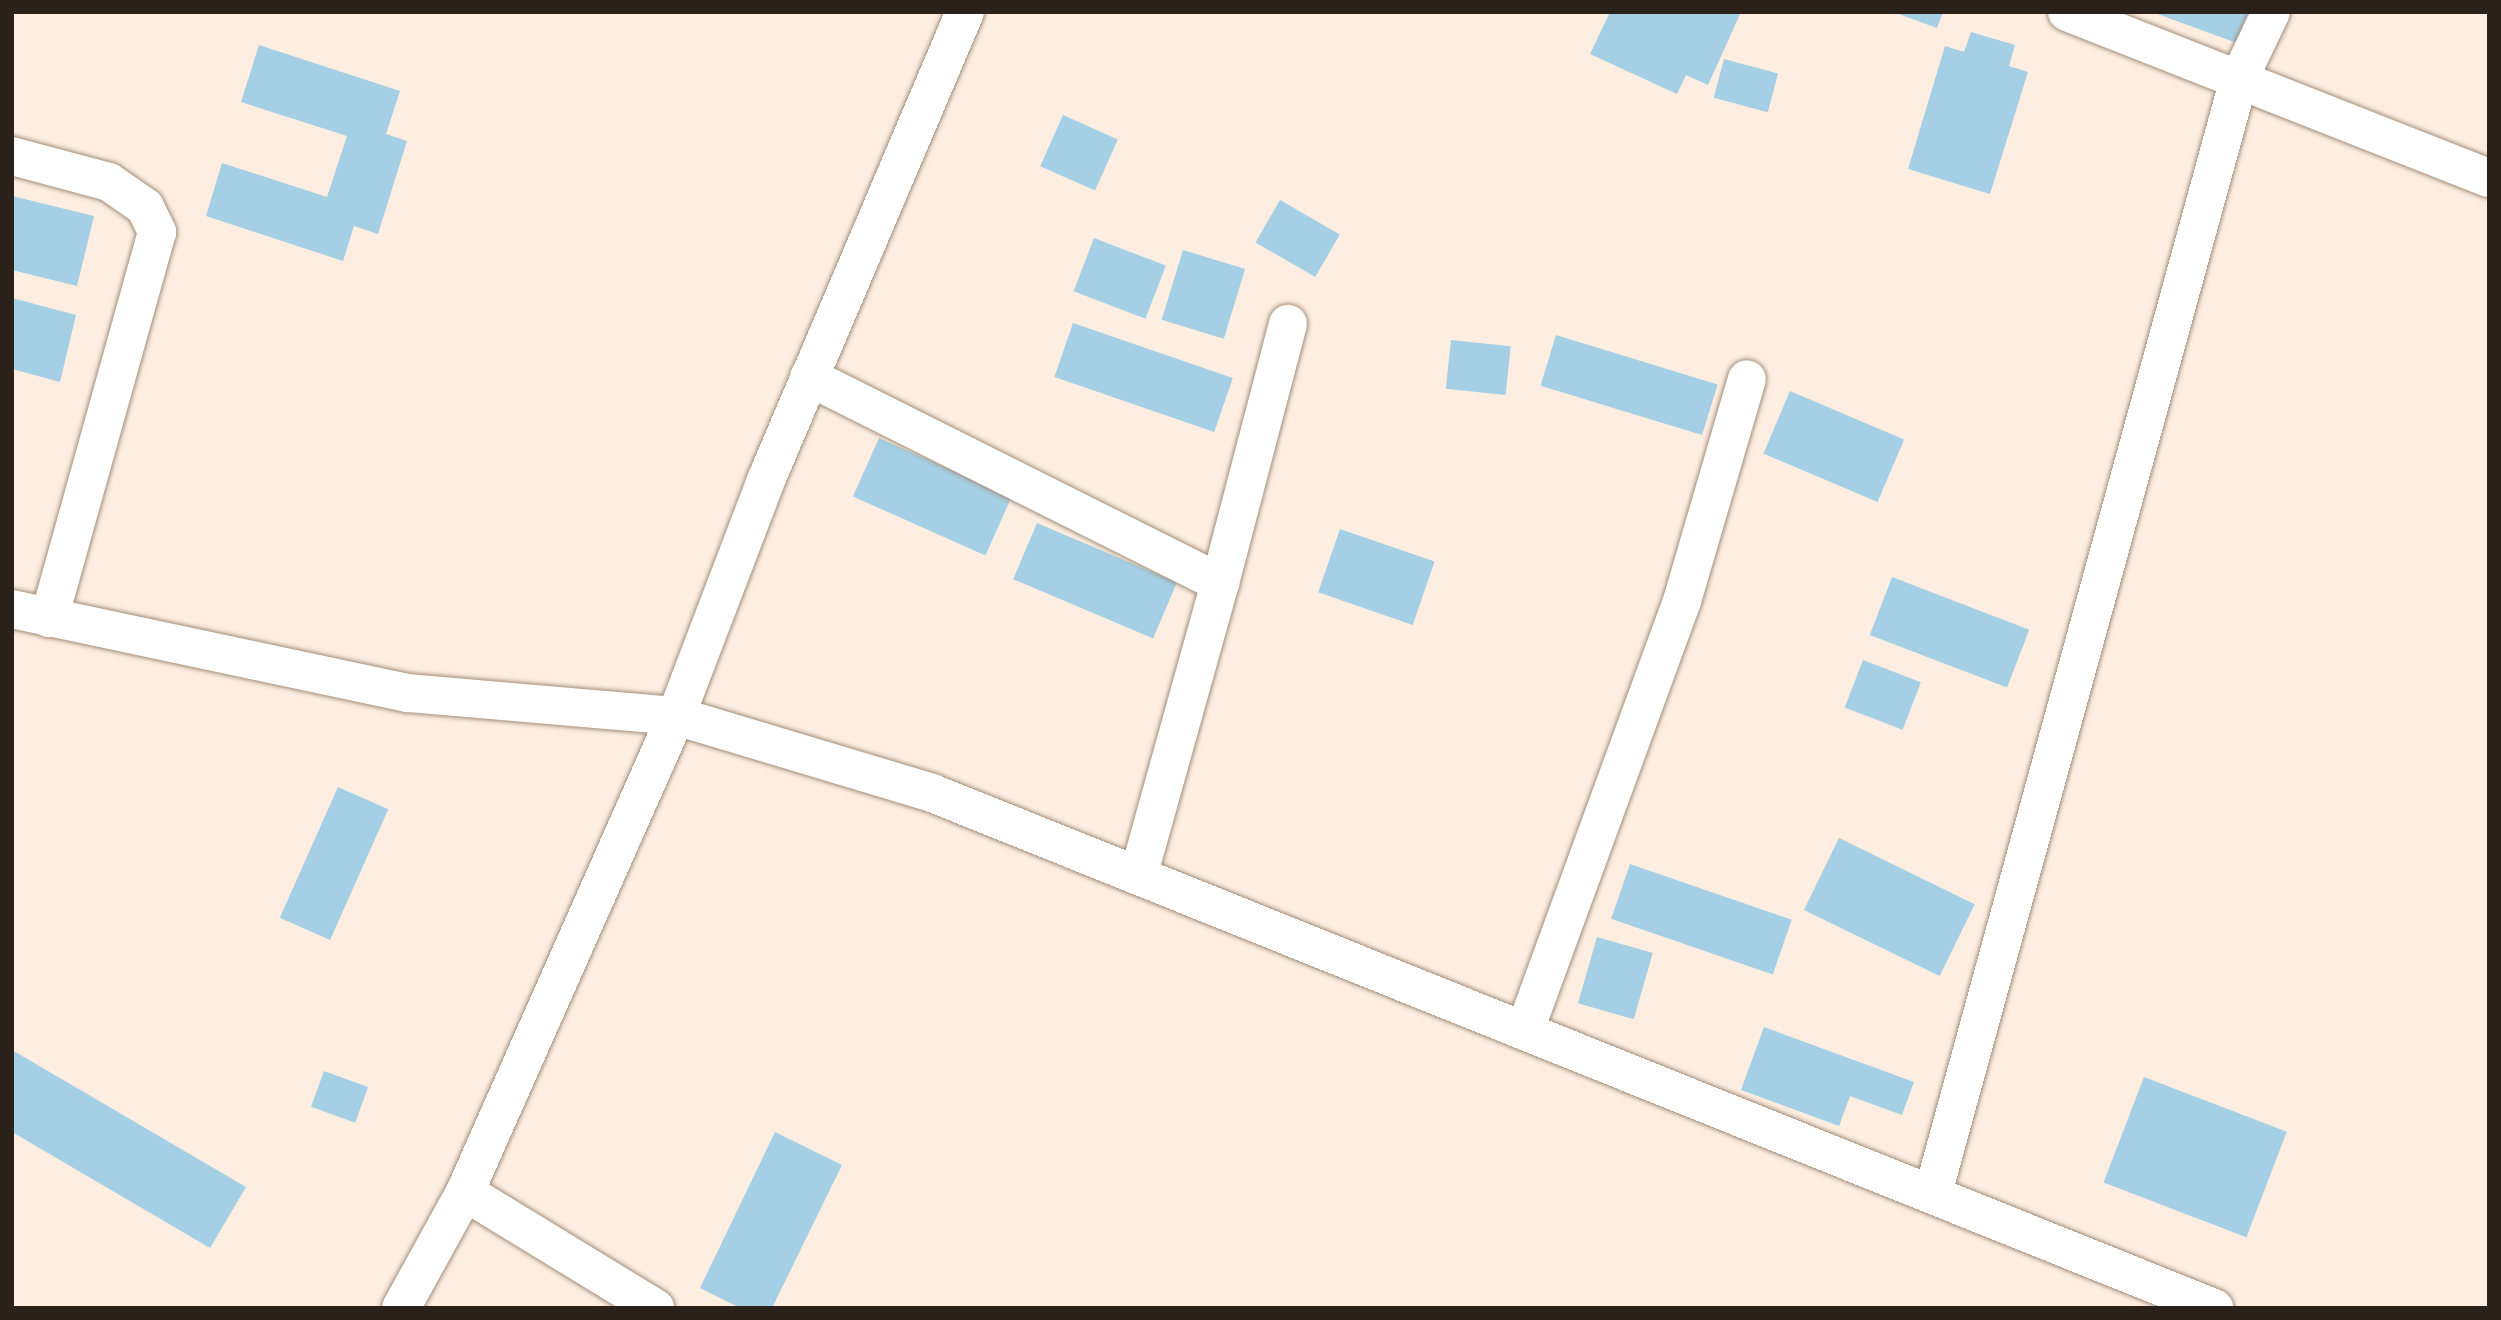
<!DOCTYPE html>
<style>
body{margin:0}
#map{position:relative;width:2501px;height:1320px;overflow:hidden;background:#fdeee1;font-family:"Nunito Sans",sans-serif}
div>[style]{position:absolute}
.building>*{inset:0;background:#a4cfe4;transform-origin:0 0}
.roads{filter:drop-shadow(0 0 2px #a38d78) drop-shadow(0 0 2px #a38d78)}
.street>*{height:38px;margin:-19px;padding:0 19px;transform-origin:19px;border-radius:19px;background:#fff}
span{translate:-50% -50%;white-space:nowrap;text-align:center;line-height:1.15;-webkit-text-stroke:6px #fff;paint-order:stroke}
.frame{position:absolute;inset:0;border:14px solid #2a221a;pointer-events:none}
</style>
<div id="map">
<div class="building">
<i style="clip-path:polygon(1610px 12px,1741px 12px,1708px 85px,1686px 75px,1677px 94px,1590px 54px)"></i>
<i style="clip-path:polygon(1893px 12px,1943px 12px,1937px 28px)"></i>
<i style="clip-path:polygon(2152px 12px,2248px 12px,2237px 43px)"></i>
<i style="clip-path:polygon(1971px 32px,2015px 45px,2009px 66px,2028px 72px,1990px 194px,1908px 169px,1945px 46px,1964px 52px)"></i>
<i style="clip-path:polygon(259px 45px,400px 91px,386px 134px,407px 141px,378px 234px,354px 226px,343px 261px,206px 216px,222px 163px,327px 197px,347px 136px,241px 102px)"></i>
<i style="left:1724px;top:59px;width:56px;height:40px;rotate:15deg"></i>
<i style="left:1063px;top:115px;width:60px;height:56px;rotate:24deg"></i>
<i style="clip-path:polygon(12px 196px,94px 216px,77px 286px,12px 270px)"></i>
<i style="left:1280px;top:200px;width:69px;height:49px;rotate:30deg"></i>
<i style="left:1094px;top:238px;width:77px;height:57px;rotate:21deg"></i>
<i style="left:1183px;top:250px;width:65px;height:73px;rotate:17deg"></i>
<i style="clip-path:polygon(12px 298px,76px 315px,60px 382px,12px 369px)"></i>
<i style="left:1073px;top:323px;width:169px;height:57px;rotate:19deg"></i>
<i style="left:1556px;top:335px;width:169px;height:53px;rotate:17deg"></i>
<i style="left:1451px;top:340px;width:60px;height:49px;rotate:6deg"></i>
<i style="left:1790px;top:391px;width:124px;height:68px;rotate:23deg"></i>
<i style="left:879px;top:438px;width:145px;height:64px;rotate:24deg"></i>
<i style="left:1037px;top:523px;width:152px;height:61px;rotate:23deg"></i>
<i style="left:1340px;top:529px;width:100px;height:67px;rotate:19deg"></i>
<i style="left:1892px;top:577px;width:147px;height:62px;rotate:21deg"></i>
<i style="left:1863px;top:660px;width:62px;height:51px;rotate:21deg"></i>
<i style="left:338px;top:787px;width:55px;height:143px;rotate:24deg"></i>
<i style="left:1839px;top:838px;width:151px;height:80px;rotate:26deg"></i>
<i style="left:1630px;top:864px;width:171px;height:58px;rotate:19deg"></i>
<i style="left:1597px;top:937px;width:58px;height:69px;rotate:16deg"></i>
<i style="clip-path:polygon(1764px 1027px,1914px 1082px,1902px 1115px,1850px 1096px,1839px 1126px,1741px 1090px)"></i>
<i style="clip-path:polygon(12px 1050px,246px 1187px,210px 1248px,12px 1132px)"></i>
<i style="left:324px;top:1071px;width:47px;height:38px;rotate:20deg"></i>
<i style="left:2144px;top:1077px;width:153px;height:113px;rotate:21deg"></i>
<i style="clip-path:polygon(775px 1132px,842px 1165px,772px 1308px,740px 1308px,700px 1288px)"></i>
</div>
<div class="roads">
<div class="street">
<i style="left:2067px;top:12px;width:453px;rotate:21.5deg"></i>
<i style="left:12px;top:156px;width:100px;rotate:15deg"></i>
<i style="left:109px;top:182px;width:44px;rotate:34.8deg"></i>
<i style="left:145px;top:207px;width:28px;rotate:64deg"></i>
<i style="left:157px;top:232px;width:401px;rotate:105.6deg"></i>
<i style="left:809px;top:377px;width:460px;rotate:26.6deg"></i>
<i style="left:1220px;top:583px;width:304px;rotate:105.6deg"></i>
<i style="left:1220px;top:583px;width:268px;rotate:-75.3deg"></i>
<i style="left:12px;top:609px;width:405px;rotate:12deg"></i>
<i style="left:408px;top:693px;width:269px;rotate:4.9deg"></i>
<i style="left:676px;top:716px;width:267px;rotate:16.7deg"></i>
<i style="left:932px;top:793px;width:1382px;rotate:21.89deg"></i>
<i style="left:1525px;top:1030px;width:457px;rotate:-69.9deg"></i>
<i style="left:1682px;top:601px;width:231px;rotate:-73.7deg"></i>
<i style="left:465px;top:1192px;width:223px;rotate:31.4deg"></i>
<i style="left:1933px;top:1193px;width:1155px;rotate:-74.64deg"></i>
<i style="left:2239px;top:79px;width:74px;rotate:-64.5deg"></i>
<i style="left:401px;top:1308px;width:132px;rotate:-61.1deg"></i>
<i style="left:465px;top:1192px;width:521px;rotate:-66.09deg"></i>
<i style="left:676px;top:716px;width:253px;rotate:-69.1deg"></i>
<i style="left:766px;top:480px;width:509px;rotate:-66.96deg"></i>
</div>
</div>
<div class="frame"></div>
</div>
